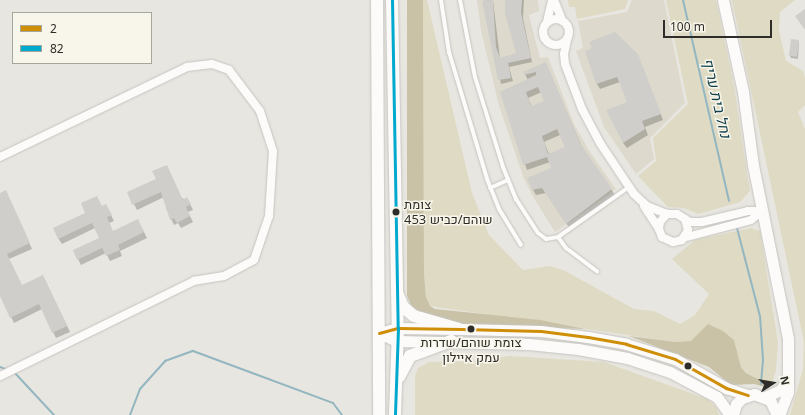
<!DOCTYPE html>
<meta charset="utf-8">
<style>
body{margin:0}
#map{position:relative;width:805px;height:415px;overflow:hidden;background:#e8e6e0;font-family:"Noto Sans",Heebo,sans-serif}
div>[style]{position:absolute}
.built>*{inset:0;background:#ddd9cc}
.green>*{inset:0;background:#dfdac3}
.forest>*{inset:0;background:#c9c2a7}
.shadow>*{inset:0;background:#0003}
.stream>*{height:2px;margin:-1px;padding:0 1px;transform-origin:1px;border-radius:1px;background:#93b6c0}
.building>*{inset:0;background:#d0ceca;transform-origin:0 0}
.roads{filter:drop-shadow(0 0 1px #c5c4c0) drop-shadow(0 0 1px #c5c4c0)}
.lane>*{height:4px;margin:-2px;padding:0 2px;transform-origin:2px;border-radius:2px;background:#fcfbfa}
.street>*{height:8px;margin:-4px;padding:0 4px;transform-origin:4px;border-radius:4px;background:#fcfbfa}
.street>.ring{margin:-4px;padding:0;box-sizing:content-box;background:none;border:8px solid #fcfbfa;border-radius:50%}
.secondary>*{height:11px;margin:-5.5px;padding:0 5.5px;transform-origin:5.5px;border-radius:5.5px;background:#fcfbfa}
.primary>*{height:12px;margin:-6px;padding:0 6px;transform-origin:6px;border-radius:6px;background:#fcfbfa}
.bus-1>*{height:3px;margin:-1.5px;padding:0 1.5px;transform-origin:1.5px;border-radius:1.5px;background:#cf8e08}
.bus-2>*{height:3px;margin:-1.5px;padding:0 1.5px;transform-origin:1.5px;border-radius:1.5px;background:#00a9ce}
.dots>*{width:11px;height:11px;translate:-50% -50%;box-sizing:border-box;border:2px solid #f8f6ea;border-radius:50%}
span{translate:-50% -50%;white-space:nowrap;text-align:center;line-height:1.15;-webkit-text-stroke:3px #f8f6ea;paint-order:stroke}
.bus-label{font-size:13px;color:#2e2d29}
.left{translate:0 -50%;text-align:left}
.water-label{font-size:15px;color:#12404e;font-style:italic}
.legend{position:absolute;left:12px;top:12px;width:140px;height:52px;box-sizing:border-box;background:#f8f6ea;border:1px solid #a7a69d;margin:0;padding:5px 7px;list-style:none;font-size:12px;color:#2e2d29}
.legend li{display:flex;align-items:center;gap:8px;height:20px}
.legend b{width:20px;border:1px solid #a7a69d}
.north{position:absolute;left:753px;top:363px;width:40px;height:40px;-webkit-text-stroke:3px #f8f6ea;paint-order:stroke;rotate:78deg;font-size:11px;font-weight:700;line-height:16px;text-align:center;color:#2e2d29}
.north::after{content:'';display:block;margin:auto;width:14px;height:18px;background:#2e2d29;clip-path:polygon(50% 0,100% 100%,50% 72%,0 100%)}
.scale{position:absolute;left:663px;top:20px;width:109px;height:18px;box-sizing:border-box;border:2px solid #2e2d29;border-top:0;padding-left:5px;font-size:12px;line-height:14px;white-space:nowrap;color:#2e2d29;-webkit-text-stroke:3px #f8f6ea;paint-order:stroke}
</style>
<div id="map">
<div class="built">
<i style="clip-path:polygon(477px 0,538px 0,539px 11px,529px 15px,540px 58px,548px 57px,574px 124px,590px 152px,616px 189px,555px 232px,532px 195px,523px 176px,499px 106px,481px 30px)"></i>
<i style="clip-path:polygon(632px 0,664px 0,685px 103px,650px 138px,654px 159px,636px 174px,604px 127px,576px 51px,583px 48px,578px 21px,627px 12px)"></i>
</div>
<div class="green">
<i style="clip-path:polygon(423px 0,427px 0,472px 193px,489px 235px,523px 270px,550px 266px,565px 271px,634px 309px,654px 311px,680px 324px,695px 315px,709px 294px,672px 259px,695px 240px,751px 228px,760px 231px,778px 342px,776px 371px,771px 385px,747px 373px,741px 367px,734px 340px,676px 342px,430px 306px,426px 297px,424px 274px)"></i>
<i style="clip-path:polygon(568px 0,628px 0,625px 9px,577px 19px,575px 7px,569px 7px)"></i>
<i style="clip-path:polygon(666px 0,716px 0,734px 86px,747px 173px,750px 191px,740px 202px,698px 214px,684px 208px,668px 207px,638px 176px,656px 161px,653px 138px,688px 104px)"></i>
<i style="clip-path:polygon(732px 0,795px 0,780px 12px,779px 30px,786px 61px,803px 71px,805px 78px,805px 105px,798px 112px,805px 129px,805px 415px,790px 415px,803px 369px,804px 342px)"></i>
<i style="clip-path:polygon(509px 356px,604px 362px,707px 399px,716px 407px,719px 415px,415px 415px,415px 376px,418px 368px,429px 362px,477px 361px)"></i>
</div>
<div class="forest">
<i style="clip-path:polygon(407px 0,423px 0,424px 274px,426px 297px,430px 306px,435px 309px,540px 320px,585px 329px,462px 325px,429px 318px,413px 309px,407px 296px)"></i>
<i style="clip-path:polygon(708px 324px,723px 331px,734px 340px,741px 367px,746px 373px,771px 385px,769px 388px,754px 384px,731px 385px,709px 367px,629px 336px,676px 342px,691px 341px)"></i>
</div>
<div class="shadow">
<i style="clip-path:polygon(493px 0,500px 59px,517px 54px,506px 0,524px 0,523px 18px,532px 62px,509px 67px,513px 81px,501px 84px,483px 1px)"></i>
<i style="clip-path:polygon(799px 41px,798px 59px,791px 58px,790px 56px)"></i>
<i style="clip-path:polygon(637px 54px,663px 120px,645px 127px,648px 135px,627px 148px,623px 143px,628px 103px,620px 82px,600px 89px,597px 84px)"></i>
<i style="clip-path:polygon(evenodd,546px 64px,582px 147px,615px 195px,570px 229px,546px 193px,536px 195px,533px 190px,552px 168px,550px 162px,527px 170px,501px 92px,528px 80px,525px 74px,546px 64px,542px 92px,546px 101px,532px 107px,528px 98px,542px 92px,546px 64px,560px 135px,566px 148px,549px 154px,544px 142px,560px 135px)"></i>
<i style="clip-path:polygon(157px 179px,190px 204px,193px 210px,188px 212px,193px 222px,181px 228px,178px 223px,174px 225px,166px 208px,169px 207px,164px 197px,137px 210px,128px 192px)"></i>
<i style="clip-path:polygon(0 194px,8px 197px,32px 249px,9px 259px,22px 286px,46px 282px,70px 332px,56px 338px,42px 309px,14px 323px,0 294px)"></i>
<i style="clip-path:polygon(102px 207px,109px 211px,114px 221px,109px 223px,113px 232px,141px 226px,147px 238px,120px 251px,122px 256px,110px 261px,106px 253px,81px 265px,74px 251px,100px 239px,95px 228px,62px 244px,58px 238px)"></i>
</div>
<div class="stream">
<i style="left:683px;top:0;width:206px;rotate:77.1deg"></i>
<i style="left:737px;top:228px;width:91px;rotate:75.4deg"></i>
<i style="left:760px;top:316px;width:44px;rotate:86.1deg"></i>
<i style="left:763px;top:360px;width:24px;rotate:95deg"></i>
<i style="left:0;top:367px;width:9px;rotate:21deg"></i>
<i style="left:14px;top:372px;width:59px;rotate:47.1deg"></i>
<i style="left:130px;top:415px;width:28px;rotate:-69deg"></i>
<i style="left:140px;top:389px;width:38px;rotate:-48deg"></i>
<i style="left:165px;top:361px;width:30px;rotate:-20deg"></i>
<i style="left:193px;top:351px;width:149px;rotate:20.4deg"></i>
<i style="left:333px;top:403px;width:15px;rotate:53deg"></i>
</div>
<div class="building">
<i style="clip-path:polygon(493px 0,496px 47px,500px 58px,516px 53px,505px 14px,505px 0,522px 0,521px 13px,531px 58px,508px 63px,511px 78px,498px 80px,482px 1px)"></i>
<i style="clip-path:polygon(805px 9px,805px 30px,795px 16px)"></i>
<i style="clip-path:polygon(615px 32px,638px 54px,661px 114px,642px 121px,645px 129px,623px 143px,606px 110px,627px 102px,617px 77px,596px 84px,585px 51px,592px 48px,589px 42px)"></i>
<i style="left:791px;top:39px;width:8px;height:17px;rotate:7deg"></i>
<i style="clip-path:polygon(evenodd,546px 62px,580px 143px,612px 189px,566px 224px,542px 188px,532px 190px,527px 178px,551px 168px,547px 157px,523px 165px,500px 92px,536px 75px,536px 72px,524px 75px,523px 72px,546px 62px,538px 87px,544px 101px,531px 106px,526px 92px,538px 87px,546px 62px,557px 129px,565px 147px,548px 154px,542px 136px,557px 129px)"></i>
<i style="clip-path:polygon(167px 165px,183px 200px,187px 197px,191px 204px,186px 207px,190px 216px,177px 223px,174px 218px,170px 220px,161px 192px,132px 205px,127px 192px,156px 179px,152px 171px)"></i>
<i style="clip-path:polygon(6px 190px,30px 243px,7px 254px,22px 285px,43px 275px,67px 326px,52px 333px,39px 304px,10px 318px,0 296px,0 193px)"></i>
<i style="clip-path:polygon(97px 196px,102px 206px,106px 204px,112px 215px,107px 217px,113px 231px,138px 219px,144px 232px,118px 245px,120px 250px,106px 256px,102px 248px,77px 260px,73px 250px,99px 238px,92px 223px,58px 239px,53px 228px,85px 213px,81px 203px)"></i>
</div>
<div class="roads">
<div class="lane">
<i style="left:441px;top:0;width:53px;rotate:81.3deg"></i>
<i style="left:449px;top:52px;width:133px;rotate:73.3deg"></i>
<i style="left:487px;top:179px;width:32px;rotate:68deg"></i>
<i style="left:499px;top:209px;width:42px;rotate:58.6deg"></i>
<i style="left:460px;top:0;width:78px;rotate:79deg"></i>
<i style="left:475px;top:77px;width:94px;rotate:72.7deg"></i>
<i style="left:503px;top:167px;width:35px;rotate:68deg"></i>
<i style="left:516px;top:199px;width:40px;rotate:57.1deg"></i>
<i style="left:538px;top:233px;width:10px;rotate:37deg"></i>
<i style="left:546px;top:239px;width:12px;rotate:-9deg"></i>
<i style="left:558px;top:237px;width:87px;rotate:-35.2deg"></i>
<i style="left:490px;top:188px;width:20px;rotate:-24deg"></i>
<i style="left:558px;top:237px;width:14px;rotate:54deg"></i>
<i style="left:566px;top:248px;width:39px;rotate:37deg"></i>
</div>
<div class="street">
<i style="left:554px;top:0;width:22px;rotate:68deg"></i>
<i class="ring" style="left:543px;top:19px;width:18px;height:18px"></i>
<i style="left:547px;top:22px;width:23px;rotate:-77deg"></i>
<i style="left:567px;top:40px;width:14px;rotate:102deg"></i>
<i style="left:564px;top:54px;width:10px;rotate:84deg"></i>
<i style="left:565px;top:64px;width:48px;rotate:69.3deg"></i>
<i style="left:582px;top:109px;width:38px;rotate:62deg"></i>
<i style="left:600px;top:143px;width:61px;rotate:56.3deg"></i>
<i style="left:634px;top:194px;width:18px;rotate:43deg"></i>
<i style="left:647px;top:206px;width:22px;rotate:22deg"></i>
<i style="left:0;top:157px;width:208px;rotate:-25.7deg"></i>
<i style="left:187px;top:67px;width:25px;rotate:-7deg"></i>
<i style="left:212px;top:64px;width:18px;rotate:19deg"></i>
<i style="left:229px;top:70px;width:51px;rotate:52.9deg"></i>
<i style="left:260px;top:111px;width:42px;rotate:72deg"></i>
<i style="left:273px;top:151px;width:65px;rotate:93.5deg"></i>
<i style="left:269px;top:216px;width:46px;rotate:108.8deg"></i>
<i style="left:254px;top:260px;width:34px;rotate:152deg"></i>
<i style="left:224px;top:276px;width:30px;rotate:171deg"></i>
<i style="left:194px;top:281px;width:216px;rotate:153.9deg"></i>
<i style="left:644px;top:206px;width:27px;rotate:57deg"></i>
<i style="left:685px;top:219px;width:11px;rotate:75deg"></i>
<i style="left:688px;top:230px;width:12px;rotate:121deg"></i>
<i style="left:682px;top:240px;width:9px;rotate:167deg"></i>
<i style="left:673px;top:242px;width:12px;rotate:-156deg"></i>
<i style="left:662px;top:237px;width:9px;rotate:-111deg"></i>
<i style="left:659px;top:229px;width:7px;rotate:-82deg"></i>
<i style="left:660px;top:222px;width:11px;rotate:-49deg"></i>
<i style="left:667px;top:214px;width:10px"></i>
<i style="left:677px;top:214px;width:15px;rotate:32deg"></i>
<i style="left:690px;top:222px;width:12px"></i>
<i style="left:702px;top:222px;width:47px;rotate:-13.4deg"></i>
<i style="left:748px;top:211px;width:14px"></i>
<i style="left:683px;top:238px;width:70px;rotate:-14.8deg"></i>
<i style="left:751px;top:220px;width:14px;rotate:-39deg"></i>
</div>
<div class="secondary">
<i style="left:723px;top:0;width:94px;rotate:77.7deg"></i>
<i style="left:743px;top:92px;width:74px;rotate:82.2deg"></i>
<i style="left:753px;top:165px;width:177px;rotate:78.6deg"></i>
<i style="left:788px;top:339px;width:53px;rotate:90deg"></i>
<i style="left:788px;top:392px;width:25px;rotate:111deg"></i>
<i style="left:379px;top:333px;width:20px;rotate:-15deg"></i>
<i style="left:398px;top:328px;width:64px;rotate:0.9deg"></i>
<i style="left:462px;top:329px;width:79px;rotate:1.5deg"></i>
<i style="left:541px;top:331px;width:47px;rotate:7.3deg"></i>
<i style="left:588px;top:337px;width:39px;rotate:10deg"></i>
<i style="left:626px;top:344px;width:51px;rotate:17deg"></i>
<i style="left:675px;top:359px;width:59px;rotate:29.6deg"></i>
<i style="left:726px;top:388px;width:23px;rotate:18deg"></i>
<i style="left:379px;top:333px;width:20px;rotate:24deg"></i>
<i style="left:397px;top:341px;width:132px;rotate:1.3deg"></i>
<i style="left:529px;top:344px;width:49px;rotate:5.8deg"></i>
<i style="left:578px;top:349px;width:50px;rotate:10.4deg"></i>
<i style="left:627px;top:358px;width:45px;rotate:18deg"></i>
<i style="left:670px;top:372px;width:53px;rotate:28deg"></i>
<i style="left:717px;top:397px;width:22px;rotate:54deg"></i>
<i style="left:765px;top:397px;width:17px;rotate:-24deg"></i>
<i style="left:781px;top:390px;width:13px;rotate:-61deg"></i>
<i style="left:733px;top:415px;width:11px;rotate:-75deg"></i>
<i style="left:736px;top:404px;width:8px;rotate:-45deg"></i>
<i style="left:742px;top:398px;width:13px;rotate:-18deg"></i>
<i style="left:754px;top:394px;width:17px;rotate:21deg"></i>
<i style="left:770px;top:400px;width:17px;rotate:65deg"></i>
</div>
<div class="primary">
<i style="left:377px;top:0;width:415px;rotate:89.7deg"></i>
<i style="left:392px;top:0;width:328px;rotate:89deg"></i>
<i style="left:398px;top:328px;width:87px;rotate:92deg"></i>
<i style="left:398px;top:295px;width:13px;rotate:67deg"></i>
<i style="left:403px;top:307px;width:14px;rotate:39deg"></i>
<i style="left:414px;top:316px;width:47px;rotate:16.1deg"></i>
<i style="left:399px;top:377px;width:24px;rotate:-62deg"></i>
<i style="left:410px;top:356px;width:44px;rotate:-20.1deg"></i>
</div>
</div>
<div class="bus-1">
<i style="left:379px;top:333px;width:20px;rotate:-15deg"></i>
<i style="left:398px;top:328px;width:64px;rotate:0.9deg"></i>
<i style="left:462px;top:329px;width:79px;rotate:1.5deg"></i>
<i style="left:541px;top:331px;width:47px;rotate:7.3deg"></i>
<i style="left:588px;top:337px;width:39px;rotate:10deg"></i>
<i style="left:626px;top:344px;width:51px;rotate:17deg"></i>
<i style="left:675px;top:359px;width:59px;rotate:29.6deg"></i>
<i style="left:726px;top:388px;width:23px;rotate:18deg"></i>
</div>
<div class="bus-2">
<i style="left:392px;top:0;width:328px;rotate:89deg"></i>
<i style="left:398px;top:328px;width:87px;rotate:92deg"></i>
</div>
<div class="dots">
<i style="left:396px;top:212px;background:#2e2d29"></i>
<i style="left:471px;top:329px;background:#2e2d29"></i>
<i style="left:688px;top:366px;background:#2e2d29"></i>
</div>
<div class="bus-label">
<span class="left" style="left:404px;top:212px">צומת<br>שוהם/כביש 453</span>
<span style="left:471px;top:350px">צומת שוהם/שדרות<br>עמק איילון</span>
</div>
<div class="water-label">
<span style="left:717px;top:98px;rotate:77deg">נחל בית עריף</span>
</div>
<ul class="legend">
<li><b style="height:5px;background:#cf8e08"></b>2</li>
<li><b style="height:5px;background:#00a9ce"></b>82</li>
</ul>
<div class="north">N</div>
<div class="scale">100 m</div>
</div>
